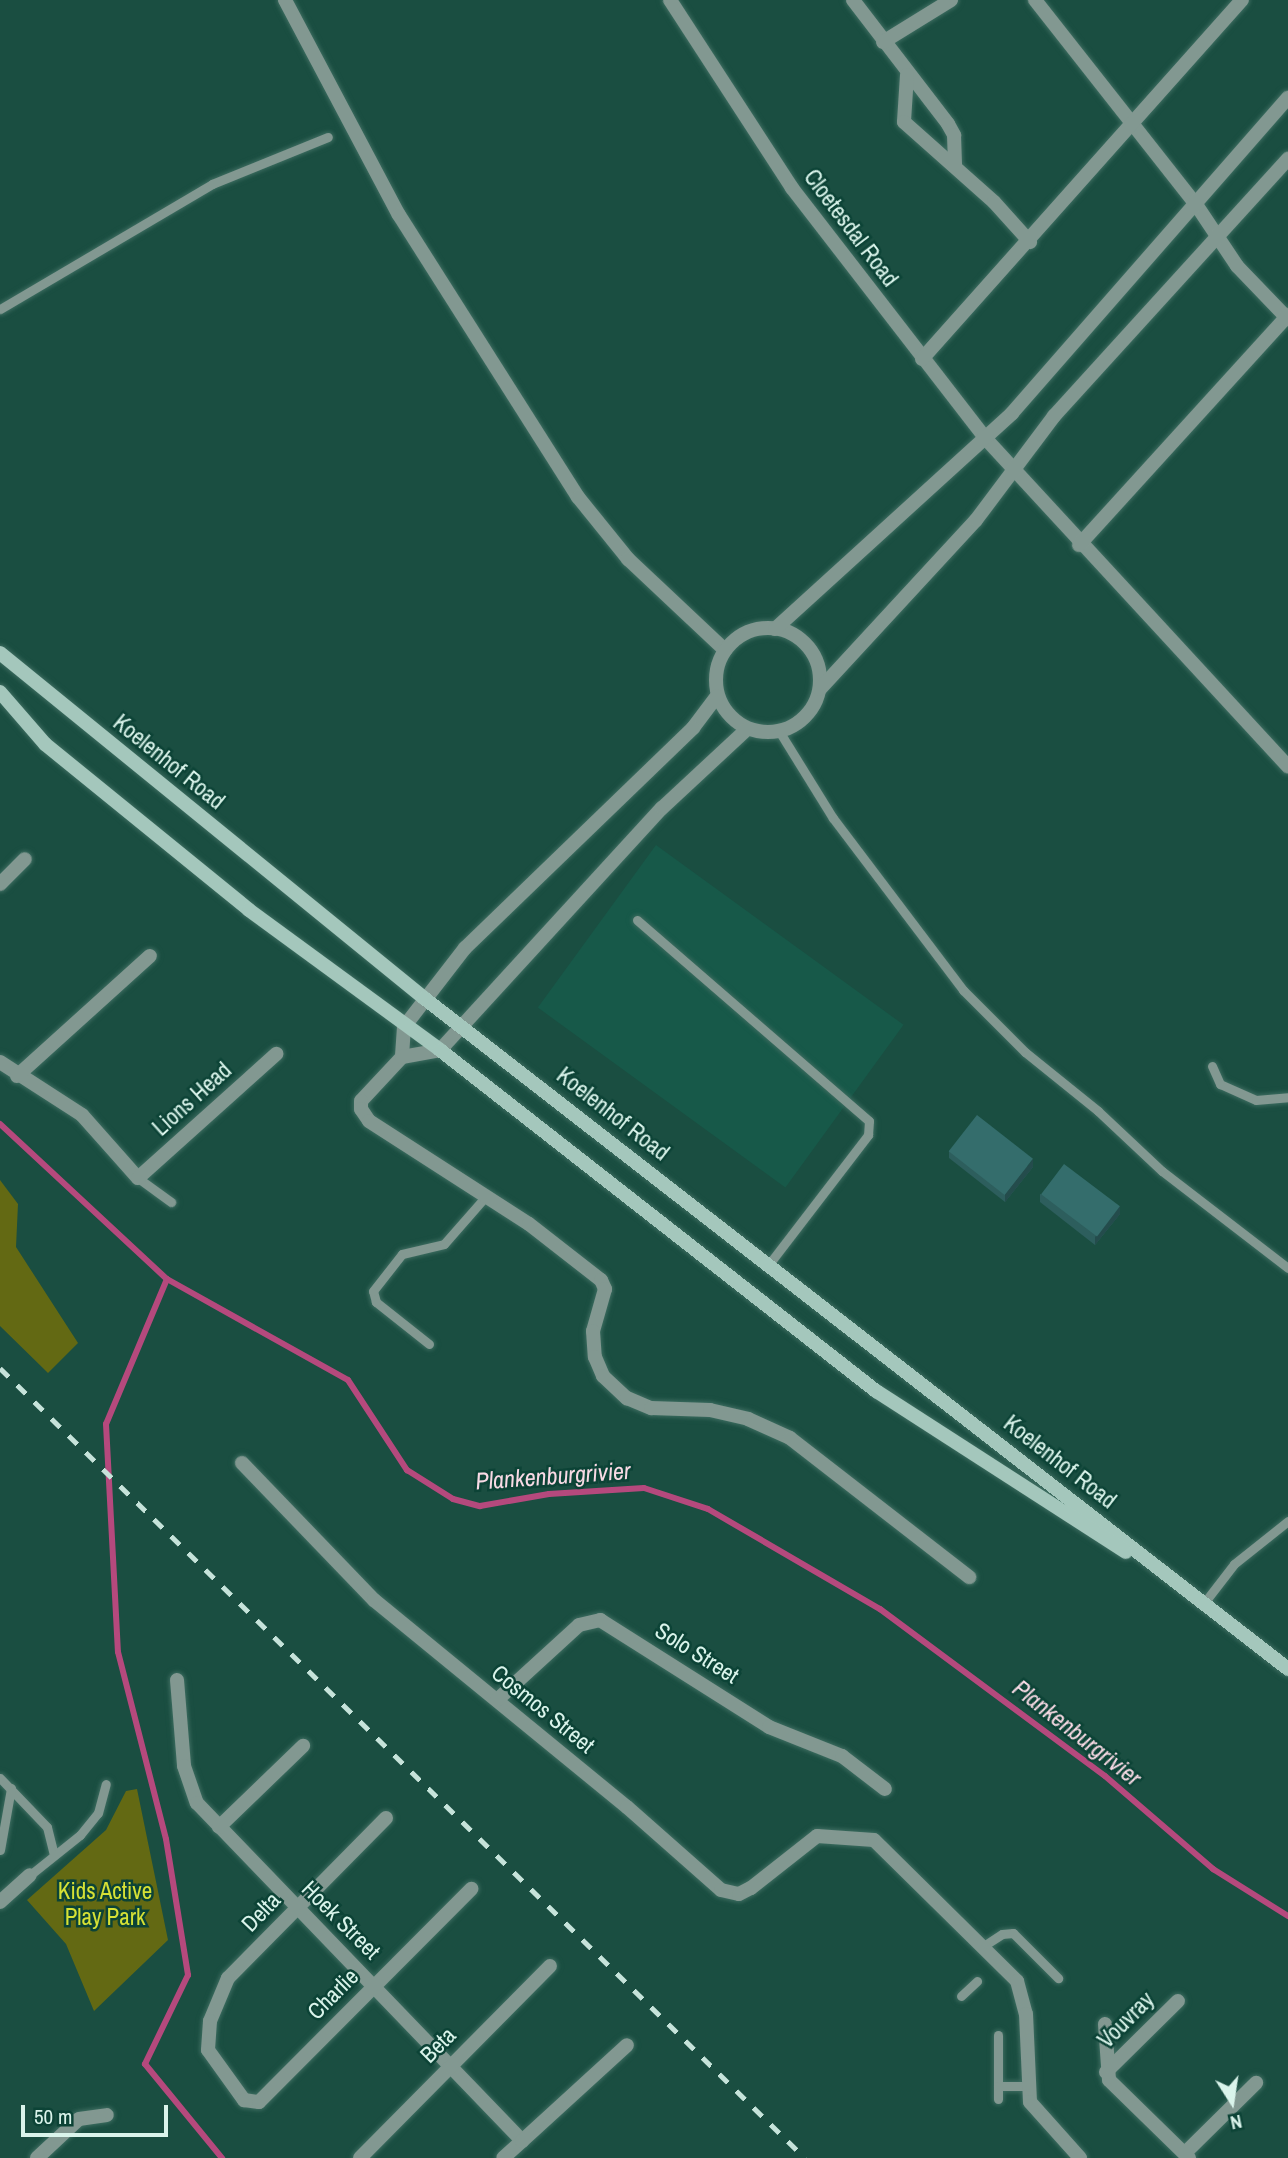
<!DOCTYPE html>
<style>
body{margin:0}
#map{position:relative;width:1288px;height:2158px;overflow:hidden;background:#1a4e41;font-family:"Archivo Narrow",sans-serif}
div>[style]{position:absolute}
.built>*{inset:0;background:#175949;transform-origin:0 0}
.green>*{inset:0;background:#636913}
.stream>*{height:6px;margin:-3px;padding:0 3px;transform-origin:3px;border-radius:3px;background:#b5497d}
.roads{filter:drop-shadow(0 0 2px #3d6c60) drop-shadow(0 0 2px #3d6c60)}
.service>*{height:9px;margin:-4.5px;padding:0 4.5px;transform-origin:4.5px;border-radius:4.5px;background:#829891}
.minor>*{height:14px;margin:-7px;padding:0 7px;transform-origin:7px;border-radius:7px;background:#829891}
.minor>.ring{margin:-7px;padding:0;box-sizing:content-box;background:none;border:14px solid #829891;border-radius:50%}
.secondary>*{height:14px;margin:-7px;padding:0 7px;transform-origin:7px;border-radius:7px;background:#a4c7bc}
.rail>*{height:5px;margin-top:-2.5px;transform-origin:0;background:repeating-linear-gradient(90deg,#c6e3da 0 12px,transparent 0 24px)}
.wall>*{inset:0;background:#2d5e5d}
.shaded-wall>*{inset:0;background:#244c4c}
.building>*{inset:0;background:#346d6c;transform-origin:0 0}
span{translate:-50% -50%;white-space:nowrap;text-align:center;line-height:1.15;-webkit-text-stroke:5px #0c4336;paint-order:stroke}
.street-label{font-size:23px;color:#daf4eb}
.park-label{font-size:23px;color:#d6e135}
.water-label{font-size:24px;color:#f8dae5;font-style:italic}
.north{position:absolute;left:1197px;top:2067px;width:70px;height:70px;-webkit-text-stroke:5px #0c4336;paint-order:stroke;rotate:168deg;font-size:19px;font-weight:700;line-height:28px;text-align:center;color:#daf4eb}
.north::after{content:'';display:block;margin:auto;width:24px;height:32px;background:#daf4eb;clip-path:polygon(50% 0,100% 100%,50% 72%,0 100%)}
.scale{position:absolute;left:21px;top:2105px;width:147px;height:32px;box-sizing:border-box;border:4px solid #daf4eb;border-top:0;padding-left:9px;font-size:21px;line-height:24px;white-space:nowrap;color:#daf4eb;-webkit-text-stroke:5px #0c4336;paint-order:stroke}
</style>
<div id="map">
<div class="built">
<i style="left:656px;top:845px;width:306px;height:201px;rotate:36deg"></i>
</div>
<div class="green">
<i style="clip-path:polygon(0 1180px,18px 1204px,16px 1247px,78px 1343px,48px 1373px,0 1326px)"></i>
<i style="clip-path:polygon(137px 1789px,168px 1940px,94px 2011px,66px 1944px,27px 1900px,106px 1830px,126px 1791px)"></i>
</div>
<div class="stream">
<i style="left:0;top:1124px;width:228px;rotate:42.9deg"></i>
<i style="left:167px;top:1279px;width:207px;rotate:29.2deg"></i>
<i style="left:348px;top:1380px;width:108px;rotate:56.8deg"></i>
<i style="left:407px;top:1470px;width:54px;rotate:32.2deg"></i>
<i style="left:453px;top:1499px;width:28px;rotate:15deg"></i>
<i style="left:480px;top:1506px;width:70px;rotate:-9.9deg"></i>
<i style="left:549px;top:1494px;width:95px;rotate:-3.6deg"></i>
<i style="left:644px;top:1488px;width:67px;rotate:18.2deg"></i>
<i style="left:708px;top:1509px;width:199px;rotate:30.2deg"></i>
<i style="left:880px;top:1609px;width:280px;rotate:36.6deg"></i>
<i style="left:1105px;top:1776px;width:143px;rotate:40.7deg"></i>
<i style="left:1213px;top:1869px;width:89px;rotate:32.1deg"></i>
<i style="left:167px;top:1279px;width:157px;rotate:112.8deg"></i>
<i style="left:106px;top:1424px;width:228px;rotate:87deg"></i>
<i style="left:118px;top:1652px;width:193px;rotate:75.6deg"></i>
<i style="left:166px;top:1839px;width:138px;rotate:80.8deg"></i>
<i style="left:188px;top:1975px;width:99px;rotate:115.8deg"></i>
<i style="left:145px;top:2064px;width:122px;rotate:50.7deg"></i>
</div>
<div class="roads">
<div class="service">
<i style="left:0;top:309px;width:246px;rotate:-30.5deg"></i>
<i style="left:212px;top:184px;width:125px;rotate:-22.1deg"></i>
<i style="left:779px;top:731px;width:102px;rotate:58.2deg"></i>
<i style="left:833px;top:818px;width:216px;rotate:52.9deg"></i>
<i style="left:963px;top:990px;width:88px;rotate:45deg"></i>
<i style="left:1025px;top:1052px;width:94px;rotate:38.9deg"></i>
<i style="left:1098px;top:1111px;width:88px;rotate:43.2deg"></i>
<i style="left:1162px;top:1171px;width:159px;rotate:37.6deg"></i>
<i style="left:637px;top:920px;width:307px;rotate:40.9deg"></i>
<i style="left:869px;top:1121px;width:14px;rotate:94deg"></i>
<i style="left:868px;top:1135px;width:163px;rotate:127.5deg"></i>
<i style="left:1212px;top:1066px;width:20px;rotate:66deg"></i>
<i style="left:1220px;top:1084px;width:39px;rotate:24deg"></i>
<i style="left:1256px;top:1100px;width:32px;rotate:-5deg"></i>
<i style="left:138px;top:1178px;width:41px;rotate:36deg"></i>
<i style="left:429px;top:1344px;width:68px;rotate:-141.6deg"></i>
<i style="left:376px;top:1302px;width:11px;rotate:-105deg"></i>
<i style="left:373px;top:1291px;width:47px;rotate:-51.9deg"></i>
<i style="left:402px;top:1254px;width:43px;rotate:-13.4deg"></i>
<i style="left:444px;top:1244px;width:64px;rotate:-48.8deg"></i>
<i style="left:1204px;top:1603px;width:49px;rotate:-52.4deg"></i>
<i style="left:1234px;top:1564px;width:69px;rotate:-38.5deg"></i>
<i style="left:0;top:1778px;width:68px;rotate:46.2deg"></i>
<i style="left:47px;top:1827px;width:29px;rotate:76deg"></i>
<i style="left:0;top:1850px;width:63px;rotate:-79.9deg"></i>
<i style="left:30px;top:1875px;width:64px;rotate:-38.7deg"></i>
<i style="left:80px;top:1835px;width:28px;rotate:-51deg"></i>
<i style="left:98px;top:1813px;width:30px;rotate:-75deg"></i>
<i style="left:985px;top:1945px;width:20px;rotate:-33deg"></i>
<i style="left:1002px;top:1934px;width:11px;rotate:-5deg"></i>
<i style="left:1013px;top:1933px;width:64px;rotate:45deg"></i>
<i style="left:961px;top:1996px;width:22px;rotate:-43deg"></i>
<i style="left:998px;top:2035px;width:51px;rotate:90deg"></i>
<i style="left:998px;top:2099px;width:13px;rotate:-90deg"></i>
<i style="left:998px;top:2086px;width:30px"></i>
</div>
<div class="minor">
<i style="left:285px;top:0;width:243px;rotate:62.1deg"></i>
<i style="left:399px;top:215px;width:334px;rotate:57.6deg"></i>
<i style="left:578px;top:497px;width:80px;rotate:51.1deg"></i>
<i style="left:628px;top:559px;width:133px;rotate:43.2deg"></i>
<i style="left:670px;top:0;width:224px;rotate:57deg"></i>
<i style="left:792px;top:188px;width:316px;rotate:52.3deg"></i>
<i style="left:985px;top:438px;width:447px;rotate:47.3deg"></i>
<i style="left:853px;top:0;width:156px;rotate:52.5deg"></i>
<i style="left:948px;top:124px;width:13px;rotate:61deg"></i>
<i style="left:954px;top:135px;width:31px;rotate:88deg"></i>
<i style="left:1035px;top:0;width:258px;rotate:51.8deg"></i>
<i style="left:1195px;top:203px;width:76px;rotate:56.3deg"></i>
<i style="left:1237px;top:266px;width:74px;rotate:46.1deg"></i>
<i style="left:883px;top:42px;width:80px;rotate:-31.7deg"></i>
<i style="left:907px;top:75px;width:47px;rotate:93.7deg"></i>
<i style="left:904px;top:122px;width:120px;rotate:41.6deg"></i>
<i style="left:994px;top:202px;width:54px;rotate:48deg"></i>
<i style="left:922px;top:359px;width:481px;rotate:-48.3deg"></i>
<i style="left:1079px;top:545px;width:311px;rotate:-47.7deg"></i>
<i class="ring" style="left:716px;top:628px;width:90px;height:90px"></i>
<i style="left:775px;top:629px;width:321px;rotate:-42.3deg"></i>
<i style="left:1012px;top:413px;width:419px;rotate:-48.8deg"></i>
<i style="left:820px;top:689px;width:230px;rotate:-47.3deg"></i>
<i style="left:976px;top:520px;width:130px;rotate:-53.1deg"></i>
<i style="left:1054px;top:416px;width:348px;rotate:-47.7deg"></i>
<i style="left:717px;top:696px;width:40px;rotate:127deg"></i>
<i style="left:693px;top:728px;width:317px;rotate:136deg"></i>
<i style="left:465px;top:948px;width:100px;rotate:127.7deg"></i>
<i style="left:404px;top:1027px;width:30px;rotate:94deg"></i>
<i style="left:402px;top:1057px;width:60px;rotate:133deg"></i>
<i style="left:361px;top:1101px;width:8px;rotate:90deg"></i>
<i style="left:361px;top:1109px;width:14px;rotate:56deg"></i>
<i style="left:369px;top:1121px;width:190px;rotate:32.8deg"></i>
<i style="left:529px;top:1224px;width:91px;rotate:37.9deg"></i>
<i style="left:601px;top:1280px;width:10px;rotate:66deg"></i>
<i style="left:605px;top:1289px;width:44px;rotate:105.9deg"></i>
<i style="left:593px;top:1331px;width:26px;rotate:86deg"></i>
<i style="left:595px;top:1357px;width:21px;rotate:67deg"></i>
<i style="left:603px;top:1376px;width:33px;rotate:43deg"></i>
<i style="left:627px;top:1398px;width:26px;rotate:23deg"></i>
<i style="left:651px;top:1408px;width:59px;rotate:1.9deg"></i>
<i style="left:710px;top:1410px;width:39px;rotate:13deg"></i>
<i style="left:748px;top:1419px;width:46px;rotate:24.3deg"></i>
<i style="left:790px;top:1438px;width:227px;rotate:37.8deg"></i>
<i style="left:0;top:884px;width:35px;rotate:-45deg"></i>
<i style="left:402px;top:1057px;width:39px;rotate:-10deg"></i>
<i style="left:440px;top:1050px;width:328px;rotate:-47.5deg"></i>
<i style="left:662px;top:808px;width:116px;rotate:-42.9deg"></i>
<i style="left:0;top:1062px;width:98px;rotate:32.9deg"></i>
<i style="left:82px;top:1115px;width:84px;rotate:48.4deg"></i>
<i style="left:138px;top:1178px;width:186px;rotate:-41.9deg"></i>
<i style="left:17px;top:1076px;width:179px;rotate:-42.1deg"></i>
<i style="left:242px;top:1463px;width:190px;rotate:46.1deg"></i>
<i style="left:374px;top:1600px;width:327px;rotate:39.3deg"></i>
<i style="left:627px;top:1807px;width:125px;rotate:41.4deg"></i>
<i style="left:721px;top:1890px;width:18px;rotate:13deg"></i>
<i style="left:739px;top:1894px;width:13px;rotate:-27deg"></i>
<i style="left:751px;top:1888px;width:84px;rotate:-38.2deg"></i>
<i style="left:817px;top:1836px;width:57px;rotate:4deg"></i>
<i style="left:874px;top:1840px;width:201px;rotate:44.6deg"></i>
<i style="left:1017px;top:1981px;width:34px;rotate:75deg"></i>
<i style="left:1026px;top:2014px;width:88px;rotate:87.4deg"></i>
<i style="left:1030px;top:2102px;width:75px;rotate:48.2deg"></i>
<i style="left:177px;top:1680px;width:86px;rotate:85.3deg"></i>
<i style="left:184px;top:1766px;width:39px;rotate:71deg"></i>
<i style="left:197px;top:1803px;width:469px;rotate:46.1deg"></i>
<i style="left:522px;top:2141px;width:25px;rotate:138deg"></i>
<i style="left:497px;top:1700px;width:111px;rotate:-42.4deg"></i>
<i style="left:579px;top:1625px;width:22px;rotate:-13deg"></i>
<i style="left:600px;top:1620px;width:200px;rotate:32.3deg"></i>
<i style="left:769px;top:1727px;width:79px;rotate:21.7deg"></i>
<i style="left:842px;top:1756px;width:54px;rotate:37.5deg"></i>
<i style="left:386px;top:1818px;width:225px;rotate:134.6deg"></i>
<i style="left:228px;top:1978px;width:47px;rotate:112.7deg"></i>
<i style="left:210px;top:2021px;width:29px;rotate:94deg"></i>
<i style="left:208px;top:2050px;width:62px;rotate:54.2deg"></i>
<i style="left:244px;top:2100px;width:15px;rotate:8deg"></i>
<i style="left:259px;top:2102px;width:301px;rotate:-45.1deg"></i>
<i style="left:219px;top:1827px;width:117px;rotate:-44deg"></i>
<i style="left:0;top:1902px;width:40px;rotate:-42deg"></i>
<i style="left:1105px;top:2024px;width:56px;rotate:85.9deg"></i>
<i style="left:1109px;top:2080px;width:112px;rotate:44.3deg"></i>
<i style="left:1106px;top:2072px;width:101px;rotate:-44.6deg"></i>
<i style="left:522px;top:2141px;width:142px;rotate:-42.4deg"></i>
<i style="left:1185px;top:2153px;width:100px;rotate:-44.6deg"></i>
<i style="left:37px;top:2158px;width:57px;rotate:-42.9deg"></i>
<i style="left:79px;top:2119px;width:28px;rotate:-8deg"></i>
<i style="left:360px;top:2158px;width:270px;rotate:-45.3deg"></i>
</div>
<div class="secondary">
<i style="left:0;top:653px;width:547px;rotate:39.13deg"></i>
<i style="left:424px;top:998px;width:1094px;rotate:37.83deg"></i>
<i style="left:0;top:692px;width:69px;rotate:49.1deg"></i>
<i style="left:45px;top:744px;width:263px;rotate:39.1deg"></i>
<i style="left:249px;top:910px;width:237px;rotate:36.2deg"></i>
<i style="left:440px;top:1050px;width:554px;rotate:38.03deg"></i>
<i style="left:876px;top:1391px;width:297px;rotate:32.8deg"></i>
</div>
</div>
<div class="rail">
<i style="left:0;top:1368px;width:1128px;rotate:44.46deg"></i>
</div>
<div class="wall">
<i style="clip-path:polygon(949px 1151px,1033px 1167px,1005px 1202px,949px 1158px)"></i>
<i style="clip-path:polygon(1040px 1194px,1120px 1214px,1095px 1245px,1040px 1202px)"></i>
</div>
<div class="shaded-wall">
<i style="clip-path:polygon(1033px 1159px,1033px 1167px,1005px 1202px,1005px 1194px)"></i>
<i style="clip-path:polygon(1120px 1206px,1120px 1214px,1095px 1245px,1095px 1237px)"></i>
</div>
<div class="building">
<i style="left:977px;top:1115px;width:71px;height:46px;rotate:38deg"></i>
<i style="left:1064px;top:1164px;width:70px;height:38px;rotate:37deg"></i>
</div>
<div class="street-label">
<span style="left:851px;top:228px;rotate:53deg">Cloetesdal Road</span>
<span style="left:169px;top:762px;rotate:39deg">Koelenhof Road</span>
<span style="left:192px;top:1099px;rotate:-42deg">Lions Head</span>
<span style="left:613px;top:1114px;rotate:38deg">Koelenhof Road</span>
<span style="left:1060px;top:1462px;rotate:38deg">Koelenhof Road</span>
<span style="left:697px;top:1653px;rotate:32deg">Solo Street</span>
<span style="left:543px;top:1709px;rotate:39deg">Cosmos Street</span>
<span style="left:261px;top:1912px;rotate:-46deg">Delta</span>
<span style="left:341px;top:1920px;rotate:45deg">Hoek Street</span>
<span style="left:333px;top:1994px;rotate:-45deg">Charlie</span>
<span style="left:1126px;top:2020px;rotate:-45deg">Vouvray</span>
<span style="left:438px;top:2045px;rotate:-45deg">Beta</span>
</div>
<div class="park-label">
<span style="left:105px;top:1904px">Kids Active<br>Play Park</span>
</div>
<div class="water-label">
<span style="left:553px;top:1476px;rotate:-4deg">Plankenburgrivier</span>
<span style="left:1077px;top:1733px;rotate:38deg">Plankenburgrivier</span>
</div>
<div class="north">N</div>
<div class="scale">50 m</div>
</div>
